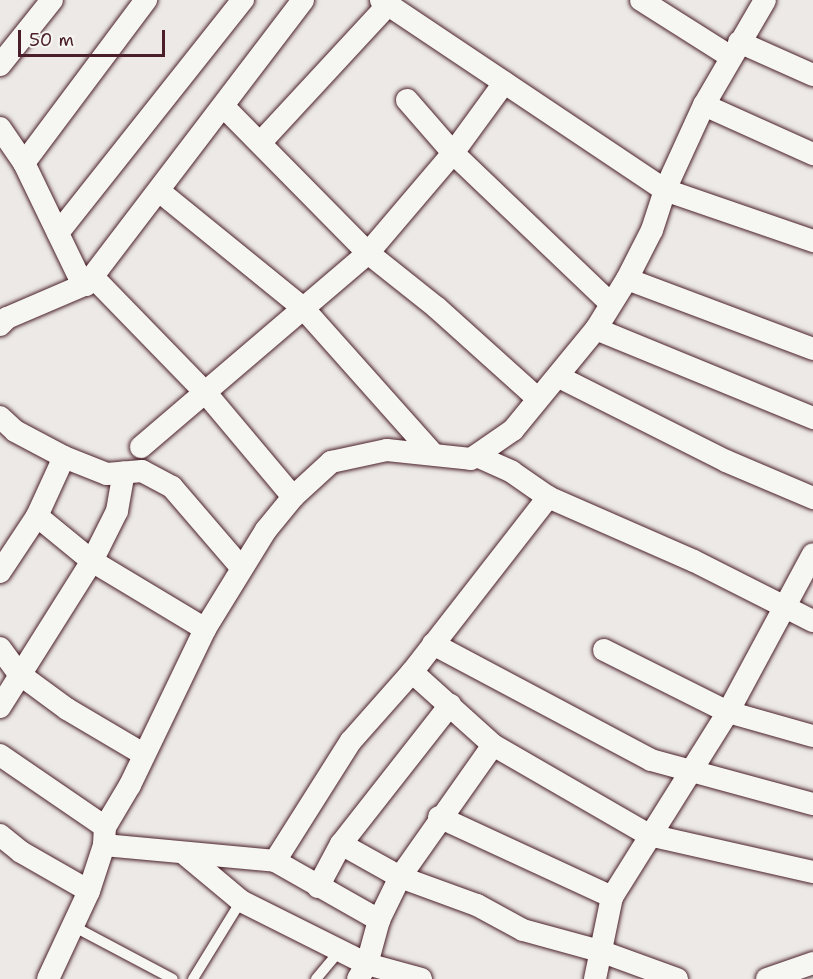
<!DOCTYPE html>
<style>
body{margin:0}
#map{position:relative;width:813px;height:979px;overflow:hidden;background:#ece9e6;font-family:"Shantell Sans",sans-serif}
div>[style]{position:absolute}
.roads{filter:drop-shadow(0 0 2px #4a1f2b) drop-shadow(0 0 2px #4a1f2b)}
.service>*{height:10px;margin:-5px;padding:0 5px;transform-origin:5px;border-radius:5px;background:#f6f6f2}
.minor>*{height:22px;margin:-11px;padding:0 11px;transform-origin:11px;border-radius:11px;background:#f6f6f2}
span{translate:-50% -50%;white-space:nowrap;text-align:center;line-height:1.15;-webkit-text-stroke:6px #f6f6f2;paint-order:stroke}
.scale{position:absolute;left:18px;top:30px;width:147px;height:27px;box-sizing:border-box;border:3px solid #4a1f2b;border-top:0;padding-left:8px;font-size:18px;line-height:21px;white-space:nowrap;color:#4a1f2b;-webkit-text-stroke:4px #f6f6f2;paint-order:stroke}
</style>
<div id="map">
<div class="roads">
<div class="service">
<i style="left:71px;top:925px;width:115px;rotate:27.9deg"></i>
<i style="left:193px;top:979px;width:92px;rotate:-58.4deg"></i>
<i style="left:316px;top:979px;width:38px;rotate:-50deg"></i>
</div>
<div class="minor">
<i style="left:381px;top:0;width:342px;rotate:33.8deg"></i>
<i style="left:665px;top:190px;width:157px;rotate:19deg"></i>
<i style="left:641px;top:0;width:107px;rotate:32.3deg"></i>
<i style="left:739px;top:42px;width:81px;rotate:24deg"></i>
<i style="left:0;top:65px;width:83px;rotate:-51.3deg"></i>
<i style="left:407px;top:100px;width:70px;rotate:49deg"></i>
<i style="left:453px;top:153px;width:217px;rotate:43.7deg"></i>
<i style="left:704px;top:105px;width:120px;rotate:24.2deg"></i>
<i style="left:224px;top:107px;width:205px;rotate:45.4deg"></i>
<i style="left:368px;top:253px;width:87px;rotate:38.5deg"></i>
<i style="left:436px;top:307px;width:137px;rotate:42deg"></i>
<i style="left:0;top:128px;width:42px;rotate:55.6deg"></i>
<i style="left:24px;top:163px;width:131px;rotate:64.2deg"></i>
<i style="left:81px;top:281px;width:6px;rotate:39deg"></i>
<i style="left:86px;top:285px;width:358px;rotate:-52.7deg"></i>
<i style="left:261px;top:142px;width:187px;rotate:-47.2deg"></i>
<i style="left:24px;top:163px;width:204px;rotate:-53.2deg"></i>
<i style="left:159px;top:191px;width:186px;rotate:39.1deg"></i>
<i style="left:303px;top:308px;width:194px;rotate:48.3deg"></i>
<i style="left:58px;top:233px;width:298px;rotate:-51.6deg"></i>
<i style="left:93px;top:277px;width:161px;rotate:45.8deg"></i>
<i style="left:205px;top:392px;width:137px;rotate:50deg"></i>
<i style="left:627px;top:279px;width:199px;rotate:20.6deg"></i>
<i style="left:0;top:325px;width:10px;rotate:-45deg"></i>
<i style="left:7px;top:318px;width:84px;rotate:-23.2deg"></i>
<i style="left:596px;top:329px;width:235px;rotate:22.3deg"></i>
<i style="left:559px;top:377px;width:187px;rotate:26.7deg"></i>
<i style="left:726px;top:461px;width:95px;rotate:23deg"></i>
<i style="left:0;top:417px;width:21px;rotate:43deg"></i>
<i style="left:15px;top:431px;width:55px;rotate:28deg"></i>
<i style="left:64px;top:457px;width:46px;rotate:21.6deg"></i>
<i style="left:107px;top:474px;width:35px;rotate:-5deg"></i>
<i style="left:142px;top:471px;width:34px;rotate:28deg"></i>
<i style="left:172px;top:487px;width:104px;rotate:49.3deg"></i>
<i style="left:141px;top:447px;width:299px;rotate:-40.5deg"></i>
<i style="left:368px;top:253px;width:131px;rotate:-49.6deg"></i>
<i style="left:453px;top:153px;width:87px;rotate:-53.9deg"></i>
<i style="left:64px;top:457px;width:65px;rotate:114.6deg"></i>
<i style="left:37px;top:516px;width:71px;rotate:39.3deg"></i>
<i style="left:92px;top:561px;width:132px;rotate:31deg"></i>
<i style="left:479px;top:457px;width:36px;rotate:24deg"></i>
<i style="left:512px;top:472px;width:44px;rotate:34.8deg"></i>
<i style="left:548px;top:497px;width:159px;rotate:23.7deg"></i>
<i style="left:694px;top:561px;width:133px;rotate:26.8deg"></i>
<i style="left:0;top:572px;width:67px;rotate:-56.5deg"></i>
<i style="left:433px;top:644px;width:247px;rotate:28deg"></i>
<i style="left:651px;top:760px;width:168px;rotate:15.2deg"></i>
<i style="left:0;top:648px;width:31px;rotate:54deg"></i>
<i style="left:18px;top:673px;width:61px;rotate:36.3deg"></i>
<i style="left:67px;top:709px;width:88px;rotate:30.6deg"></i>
<i style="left:604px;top:650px;width:139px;rotate:26.6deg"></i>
<i style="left:728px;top:712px;width:88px;rotate:15.8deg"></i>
<i style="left:412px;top:672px;width:109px;rotate:42deg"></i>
<i style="left:493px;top:745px;width:180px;rotate:30deg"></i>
<i style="left:649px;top:835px;width:168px;rotate:12.7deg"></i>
<i style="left:0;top:707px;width:173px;rotate:-57.8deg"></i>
<i style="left:92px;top:561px;width:56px;rotate:-63.4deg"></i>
<i style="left:117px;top:511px;width:39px;rotate:-80deg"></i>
<i style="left:0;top:755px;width:127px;rotate:34.4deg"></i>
<i style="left:439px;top:817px;width:191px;rotate:24.8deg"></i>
<i style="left:0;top:835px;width:27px;rotate:39deg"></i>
<i style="left:21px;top:852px;width:78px;rotate:29.8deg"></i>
<i style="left:341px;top:844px;width:68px;rotate:29.2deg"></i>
<i style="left:400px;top:877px;width:82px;rotate:20deg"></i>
<i style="left:477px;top:905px;width:52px;rotate:28.5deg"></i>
<i style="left:523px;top:930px;width:80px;rotate:15.3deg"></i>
<i style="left:600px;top:951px;width:82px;rotate:20deg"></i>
<i style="left:104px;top:845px;width:172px;rotate:5.3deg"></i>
<i style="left:275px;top:861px;width:120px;rotate:29.6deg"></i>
<i style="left:186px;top:855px;width:72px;rotate:39.9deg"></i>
<i style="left:241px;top:901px;width:141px;rotate:26.6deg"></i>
<i style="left:367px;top:964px;width:56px;rotate:15.5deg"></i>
<i style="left:275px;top:861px;width:142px;rotate:-57.7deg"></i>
<i style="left:351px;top:741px;width:92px;rotate:-48.5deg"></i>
<i style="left:412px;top:672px;width:222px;rotate:-52.1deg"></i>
<i style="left:318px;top:887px;width:49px;rotate:-61.9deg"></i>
<i style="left:341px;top:844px;width:177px;rotate:-51.9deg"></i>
<i style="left:48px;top:979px;width:97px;rotate:-65deg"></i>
<i style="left:89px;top:891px;width:48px;rotate:-71.9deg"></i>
<i style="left:104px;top:845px;width:18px;rotate:-87deg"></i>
<i style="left:105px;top:827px;width:49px;rotate:-59.2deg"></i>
<i style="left:130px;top:785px;width:173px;rotate:-64.3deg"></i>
<i style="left:205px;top:629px;width:116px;rotate:-58.4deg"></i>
<i style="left:266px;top:530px;width:43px;rotate:-50.7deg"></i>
<i style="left:293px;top:497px;width:52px;rotate:-42.6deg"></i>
<i style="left:331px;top:462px;width:57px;rotate:-12.1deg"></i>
<i style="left:387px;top:450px;width:84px;rotate:6.1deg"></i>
<i style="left:471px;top:459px;width:51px;rotate:-34.6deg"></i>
<i style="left:513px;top:430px;width:131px;rotate:-50.6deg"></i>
<i style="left:596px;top:329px;width:59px;rotate:-58.2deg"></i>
<i style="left:627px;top:279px;width:55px;rotate:-63deg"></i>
<i style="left:652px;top:230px;width:42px;rotate:-72deg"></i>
<i style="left:665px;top:190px;width:94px;rotate:-65.4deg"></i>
<i style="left:704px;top:105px;width:121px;rotate:-59.8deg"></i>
<i style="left:358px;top:979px;width:17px;rotate:-59deg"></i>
<i style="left:367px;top:964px;width:46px;rotate:-74.7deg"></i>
<i style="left:379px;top:920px;width:48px;rotate:-64deg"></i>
<i style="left:400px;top:877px;width:161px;rotate:-54.8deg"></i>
<i style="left:595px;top:979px;width:84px;rotate:-78.3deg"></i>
<i style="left:612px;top:897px;width:218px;rotate:-57.9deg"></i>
<i style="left:728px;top:712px;width:179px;rotate:-61.7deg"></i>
<i style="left:767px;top:979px;width:49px;rotate:-19.2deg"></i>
</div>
</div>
<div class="scale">50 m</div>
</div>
